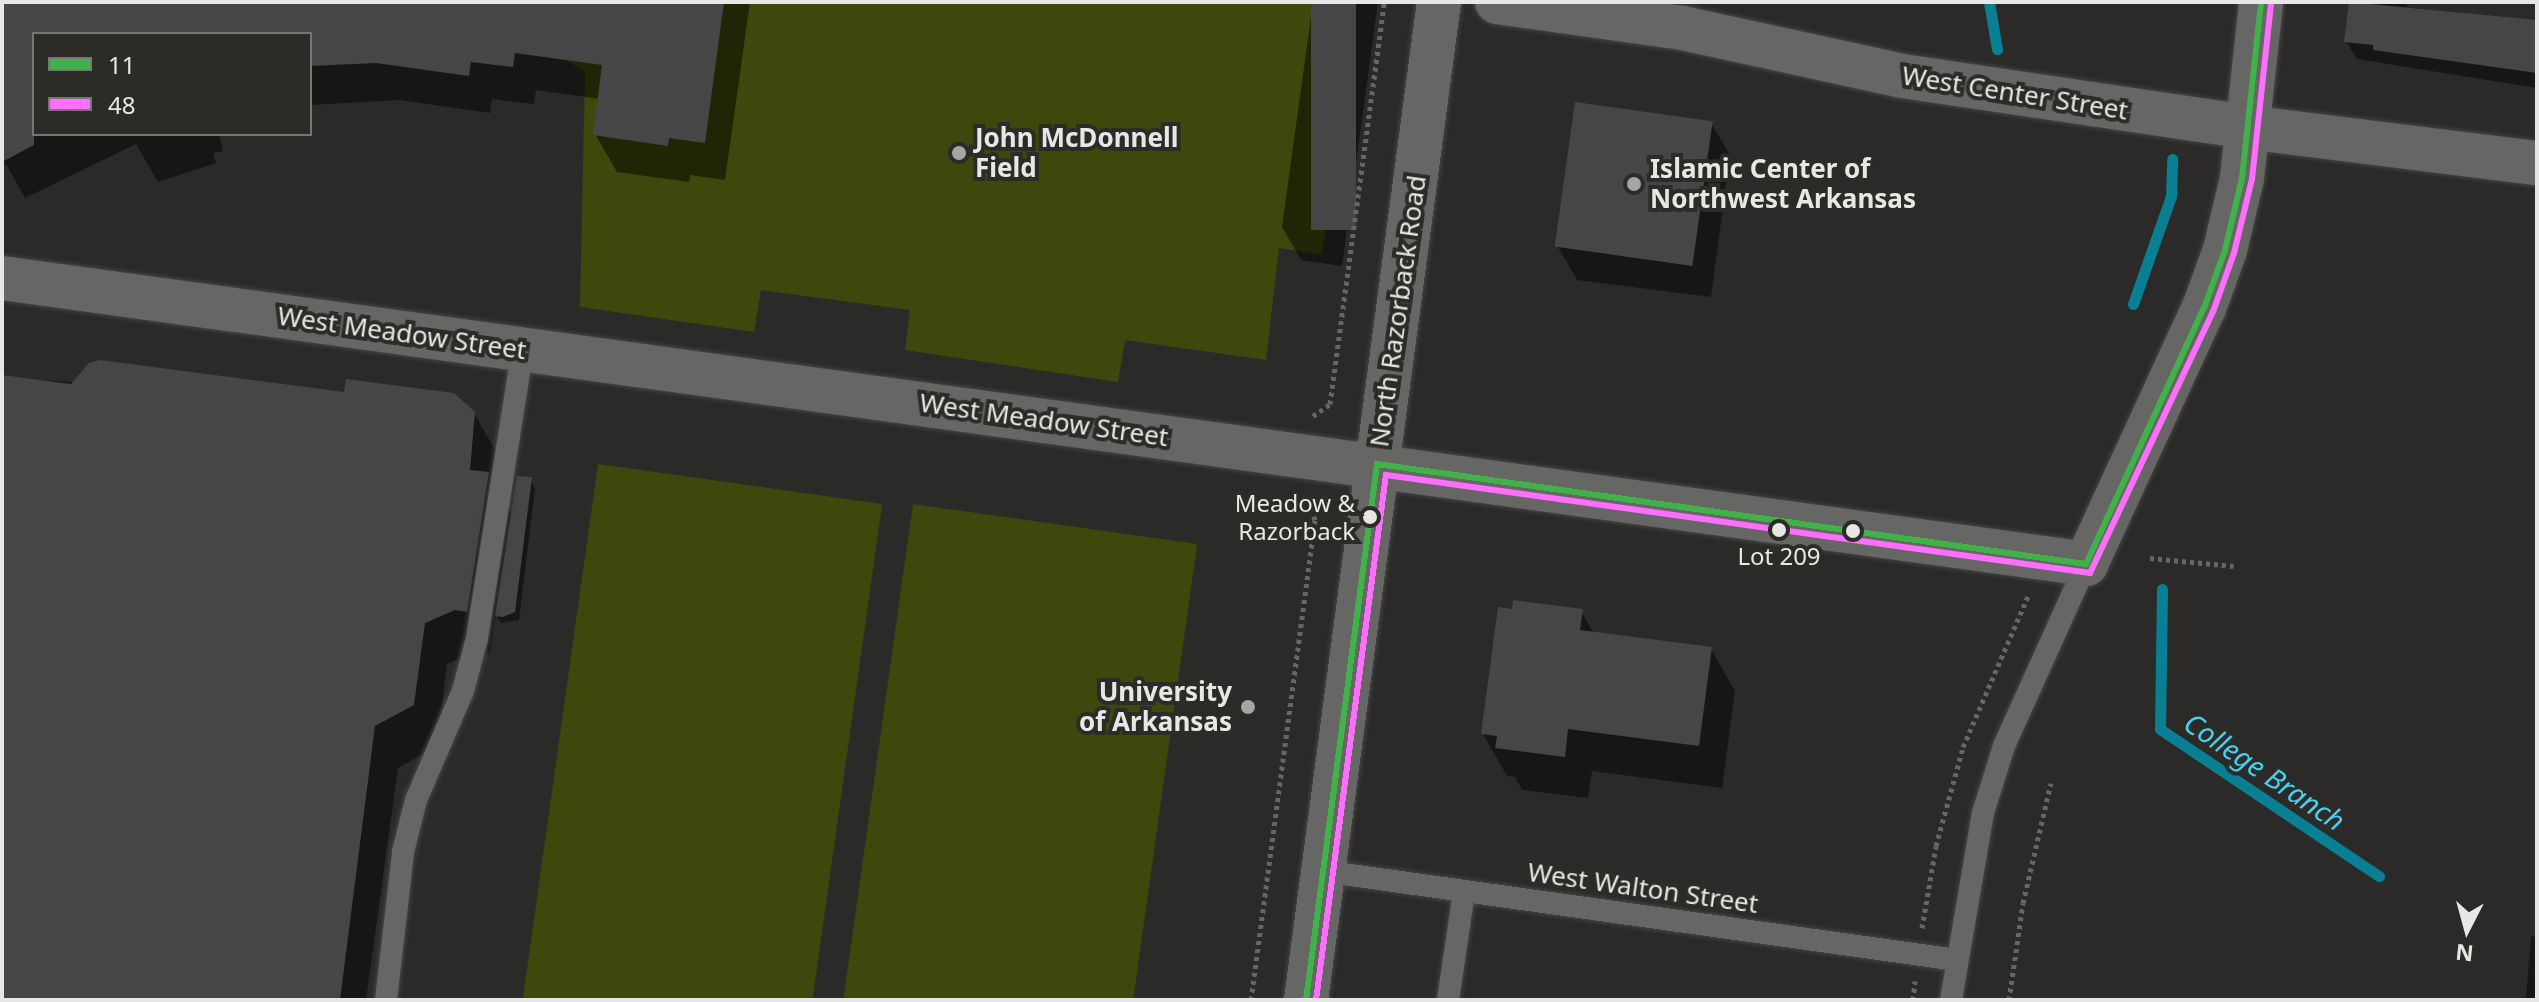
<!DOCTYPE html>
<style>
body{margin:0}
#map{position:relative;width:2539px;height:1002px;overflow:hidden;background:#2b2a29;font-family:"Noto Sans",sans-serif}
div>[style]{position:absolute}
.green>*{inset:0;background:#3e470c;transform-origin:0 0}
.shadow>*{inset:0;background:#0007}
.stream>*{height:11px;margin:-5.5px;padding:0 5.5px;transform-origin:5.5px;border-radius:5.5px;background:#087f93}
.building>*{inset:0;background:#474646;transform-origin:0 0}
.path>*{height:5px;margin-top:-2.5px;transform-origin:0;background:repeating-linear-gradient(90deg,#676665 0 4px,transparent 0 8px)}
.roads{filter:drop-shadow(0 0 2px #464544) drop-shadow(0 0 2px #464544)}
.service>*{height:22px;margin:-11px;padding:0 11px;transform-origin:11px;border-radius:11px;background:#666665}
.minor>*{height:44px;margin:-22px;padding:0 22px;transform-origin:22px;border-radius:22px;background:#666665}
.secondary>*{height:44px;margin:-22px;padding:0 22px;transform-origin:22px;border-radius:22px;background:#666665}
.bus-1>*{height:6px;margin:-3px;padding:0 3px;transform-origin:3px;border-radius:3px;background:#41b14a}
.bus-2>*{height:6px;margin:-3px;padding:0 3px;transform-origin:3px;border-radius:3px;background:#ff6fff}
.dots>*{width:22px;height:22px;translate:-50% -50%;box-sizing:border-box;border:4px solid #2c2b28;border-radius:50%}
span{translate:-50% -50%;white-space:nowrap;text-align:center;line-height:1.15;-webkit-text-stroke:8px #2c2b28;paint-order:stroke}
.bus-label{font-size:24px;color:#e8e7e6}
.right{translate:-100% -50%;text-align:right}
.street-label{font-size:26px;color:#e8e7e6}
.poi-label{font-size:26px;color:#e8e7e6;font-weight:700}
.left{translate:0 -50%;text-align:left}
.water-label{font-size:28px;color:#44d2f0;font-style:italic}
.frame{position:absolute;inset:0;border:4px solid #e8e7e6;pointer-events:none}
.legend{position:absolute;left:32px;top:32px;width:280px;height:104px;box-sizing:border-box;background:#2c2b28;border:2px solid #777674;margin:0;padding:10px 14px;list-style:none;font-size:24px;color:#e8e7e6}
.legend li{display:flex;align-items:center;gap:16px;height:40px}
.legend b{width:40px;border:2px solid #777674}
.north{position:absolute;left:2427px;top:890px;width:80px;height:80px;-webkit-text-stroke:6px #2c2b28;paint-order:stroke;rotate:186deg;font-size:22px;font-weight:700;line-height:32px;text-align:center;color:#e8e7e6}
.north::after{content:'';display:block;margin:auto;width:28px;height:36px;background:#e8e7e6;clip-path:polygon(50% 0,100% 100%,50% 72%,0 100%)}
</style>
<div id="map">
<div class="green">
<i style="clip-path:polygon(563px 2px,1356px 2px,1322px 255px,1279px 248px,1266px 360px,1125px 340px,1118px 382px,905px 350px,910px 310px,761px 290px,754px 332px,580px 307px,585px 72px,566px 60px,571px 26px)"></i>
<i style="left:598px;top:464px;width:287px;height:541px;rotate:8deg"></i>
<i style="left:913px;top:504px;width:287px;height:500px;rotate:8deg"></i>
</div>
<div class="shadow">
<i style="clip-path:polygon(2px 2px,750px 2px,725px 180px,690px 175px,689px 182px,617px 172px,595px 134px,600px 99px,536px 90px,534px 104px,492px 99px,490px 113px,399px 100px,310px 105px,310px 34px,34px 34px,34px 134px,219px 134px,223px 151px,213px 153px,216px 163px,158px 182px,136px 144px,25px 198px,6px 164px,2px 166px)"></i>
<i style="clip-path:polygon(1313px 2px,1378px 2px,1342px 266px,1301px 260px,1282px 227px)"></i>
<i style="clip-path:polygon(2352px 2px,2407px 2px,2407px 7px,2537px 22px,2537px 88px,2357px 59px,2346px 41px)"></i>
<i style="clip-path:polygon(1711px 123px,1730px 155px,1711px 297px,1577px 280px,1558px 247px)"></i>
<i style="clip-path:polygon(2px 377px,474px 413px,498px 455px,495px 486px,513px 516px,530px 479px,535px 488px,519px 620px,501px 623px,496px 614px,490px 653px,479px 651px,447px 664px,437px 746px,398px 768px,366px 1000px,2px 1000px)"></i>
<i style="clip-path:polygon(1581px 611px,1594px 634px,1711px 649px,1735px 691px,1722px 788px,1592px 771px,1588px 798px,1522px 790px,1515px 777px,1507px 776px,1483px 734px)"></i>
<i style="clip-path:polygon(2531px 936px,2537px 937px,2537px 1000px,2526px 1000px)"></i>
</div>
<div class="stream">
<i style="left:1989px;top:2px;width:48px;rotate:80.3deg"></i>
<i style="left:2133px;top:304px;width:114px;rotate:-70.6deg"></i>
<i style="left:2171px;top:196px;width:37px;rotate:-88deg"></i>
<i style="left:2162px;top:589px;width:140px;rotate:90.8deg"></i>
<i style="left:2160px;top:729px;width:264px;rotate:33.9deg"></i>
</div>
<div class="building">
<i style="clip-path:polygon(2px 2px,724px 2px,705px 143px,669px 138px,668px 146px,593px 135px,602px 65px,515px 53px,513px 67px,471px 62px,469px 76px,376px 63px,310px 66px,310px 34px,34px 34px,34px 145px,2px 162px)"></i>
<i style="left:1311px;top:2px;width:45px;height:228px"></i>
<i style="clip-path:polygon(2349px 2px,2537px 20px,2537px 73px,2373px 50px,2373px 45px,2344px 42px)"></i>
<i style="left:1575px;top:102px;width:139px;height:146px;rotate:8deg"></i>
<i style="clip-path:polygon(100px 360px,344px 392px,346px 379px,454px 393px,475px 412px,470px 470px,489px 472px,467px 612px,455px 610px,425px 623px,414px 705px,375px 726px,340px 1000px,2px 1000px,2px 375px,71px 384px,89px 363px)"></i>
<i style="clip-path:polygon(517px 476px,532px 477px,515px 612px,503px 617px,495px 616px)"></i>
<i style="clip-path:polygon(1513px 600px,1583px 609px,1580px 630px,1712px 647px,1699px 746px,1568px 729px,1565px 757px,1495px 748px,1497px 736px,1481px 734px,1498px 607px,1512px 609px)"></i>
</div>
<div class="path">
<i style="left:1313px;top:416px;width:21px;rotate:-35deg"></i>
<i style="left:1330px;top:404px;width:406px;rotate:-82.3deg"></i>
<i style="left:2150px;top:558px;width:84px;rotate:5.4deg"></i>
<i style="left:1922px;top:928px;width:83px;rotate:-80.3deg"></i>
<i style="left:1936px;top:846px;width:103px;rotate:-74.7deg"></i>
<i style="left:1963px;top:747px;width:164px;rotate:-66.7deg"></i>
<i style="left:1251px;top:1000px;width:484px;rotate:-82.4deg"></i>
<i style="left:1315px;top:520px;width:23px;rotate:-108deg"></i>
<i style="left:1913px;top:1000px;width:19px;rotate:-84deg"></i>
<i style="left:2009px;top:1000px;width:98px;rotate:-81.8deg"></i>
<i style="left:2023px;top:903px;width:123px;rotate:-76.9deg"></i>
</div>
<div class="roads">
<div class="service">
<i style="left:1322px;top:871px;width:641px;rotate:7.98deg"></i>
<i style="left:386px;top:1000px;width:149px;rotate:-83.4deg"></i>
<i style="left:403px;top:852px;width:54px;rotate:-76deg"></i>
<i style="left:416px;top:800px;width:119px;rotate:-66.7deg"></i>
<i style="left:463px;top:691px;width:55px;rotate:-75.2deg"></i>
<i style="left:477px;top:638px;width:293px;rotate:-81deg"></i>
<i style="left:1448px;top:1000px;width:110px;rotate:-81.6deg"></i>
<i style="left:1951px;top:1000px;width:190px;rotate:-80.3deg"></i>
<i style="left:1983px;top:813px;width:70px;rotate:-72.6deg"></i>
<i style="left:2004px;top:746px;width:200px;rotate:-65.7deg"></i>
</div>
<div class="minor">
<i style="left:1497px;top:2px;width:187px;rotate:8deg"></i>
<i style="left:1682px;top:28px;width:225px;rotate:12.3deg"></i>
<i style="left:1902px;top:76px;width:348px;rotate:8.4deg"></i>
<i style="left:2246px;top:127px;width:293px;rotate:7.1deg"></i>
<i style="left:2px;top:278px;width:2104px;rotate:7.81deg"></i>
<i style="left:2086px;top:564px;width:282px;rotate:-65.3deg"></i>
<i style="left:2204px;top:308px;width:62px;rotate:-70.1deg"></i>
<i style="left:2225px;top:250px;width:74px;rotate:-76.7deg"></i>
<i style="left:2242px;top:178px;width:177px;rotate:-83.8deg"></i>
</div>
<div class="secondary">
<i style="left:1306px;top:1000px;width:1007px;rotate:-82.41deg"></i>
</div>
</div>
<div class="bus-1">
<i style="left:1306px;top:1000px;width:541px;rotate:-82.45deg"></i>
<i style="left:1377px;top:464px;width:716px;rotate:8.03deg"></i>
<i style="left:2086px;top:564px;width:282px;rotate:-65.3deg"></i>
<i style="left:2204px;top:308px;width:62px;rotate:-70.1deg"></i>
<i style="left:2225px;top:250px;width:74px;rotate:-76.7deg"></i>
<i style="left:2242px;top:178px;width:177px;rotate:-83.8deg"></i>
</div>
<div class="bus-2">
<i style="left:1316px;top:1000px;width:530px;rotate:-82.41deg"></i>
<i style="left:1386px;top:475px;width:711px;rotate:7.92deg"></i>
<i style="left:2090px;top:573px;width:289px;rotate:-64.8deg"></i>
<i style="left:2213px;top:312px;width:63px;rotate:-70.4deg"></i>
<i style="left:2234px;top:253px;width:76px;rotate:-76.3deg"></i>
<i style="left:2252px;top:179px;width:177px;rotate:-83.8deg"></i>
</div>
<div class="dots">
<i style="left:959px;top:153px;background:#a6a5a4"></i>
<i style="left:1634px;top:184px;background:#a6a5a4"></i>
<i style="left:1370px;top:517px;background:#e8e7e6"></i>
<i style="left:1779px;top:530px;background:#e8e7e6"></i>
<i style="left:1853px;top:531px;background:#e8e7e6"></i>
<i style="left:1248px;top:707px;background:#a6a5a4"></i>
</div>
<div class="bus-label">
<span class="right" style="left:1355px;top:517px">Meadow &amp;<br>Razorback</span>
<span style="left:1779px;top:556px">Lot 209</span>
</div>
<div class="street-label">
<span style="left:2015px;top:93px;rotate:9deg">West Center Street</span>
<span style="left:1398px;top:311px;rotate:-82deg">North Razorback Road</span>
<span style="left:402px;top:333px;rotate:8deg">West Meadow Street</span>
<span style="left:1044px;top:420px;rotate:8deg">West Meadow Street</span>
<span style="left:1643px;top:888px;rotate:8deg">West Walton Street</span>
</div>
<div class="poi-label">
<span class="left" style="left:975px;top:153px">John McDonnell<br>Field</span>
<span class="left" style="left:1650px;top:184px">Islamic Center of<br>Northwest Arkansas</span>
<span class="right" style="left:1232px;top:707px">University<br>of Arkansas</span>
</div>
<div class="water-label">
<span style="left:2265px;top:771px;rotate:34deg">College Branch</span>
</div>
<div class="frame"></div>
<ul class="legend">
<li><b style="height:10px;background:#41b14a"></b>11</li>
<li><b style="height:10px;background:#ff6fff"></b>48</li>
</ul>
<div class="north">N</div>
</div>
